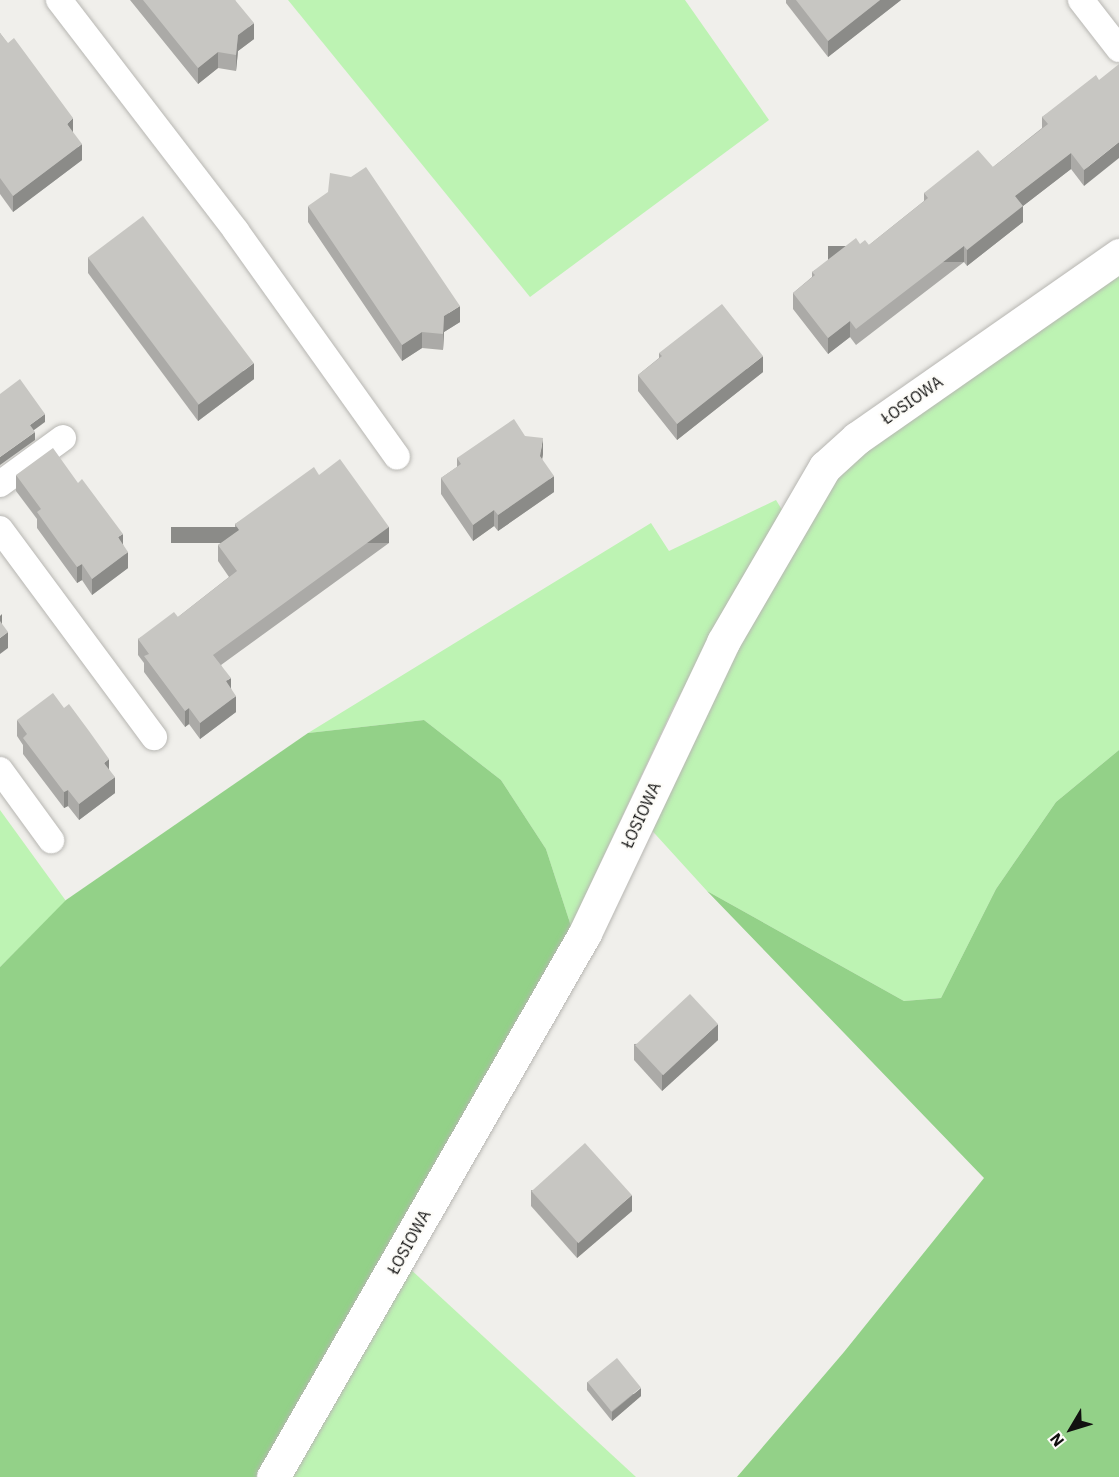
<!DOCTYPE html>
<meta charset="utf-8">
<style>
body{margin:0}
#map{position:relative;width:1119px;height:1477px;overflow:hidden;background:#f0efeb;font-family:"IBM Plex Sans",sans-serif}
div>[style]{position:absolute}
.green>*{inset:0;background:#bdf3b3}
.forest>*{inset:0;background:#93d188}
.roads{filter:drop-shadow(0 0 2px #b7b6b2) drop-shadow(0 0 2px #b7b6b2)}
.service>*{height:26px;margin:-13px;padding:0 13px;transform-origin:13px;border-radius:13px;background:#fff}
.minor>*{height:33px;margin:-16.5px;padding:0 16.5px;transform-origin:16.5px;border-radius:16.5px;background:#fff}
.wall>*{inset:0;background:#abaaa7}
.shaded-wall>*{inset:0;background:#8b8b88;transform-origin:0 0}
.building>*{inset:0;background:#c7c6c2;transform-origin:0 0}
span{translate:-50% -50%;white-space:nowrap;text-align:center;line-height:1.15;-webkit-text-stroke:4.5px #fdfcf8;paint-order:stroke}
.street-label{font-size:16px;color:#111110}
.north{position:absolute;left:1041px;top:1399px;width:60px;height:60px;-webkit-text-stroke:4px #fdfcf8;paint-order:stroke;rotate:232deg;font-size:16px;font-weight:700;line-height:24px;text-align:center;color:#111110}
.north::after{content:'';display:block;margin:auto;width:21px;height:27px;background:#111110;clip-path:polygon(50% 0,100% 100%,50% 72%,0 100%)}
</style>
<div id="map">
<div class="green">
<i style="clip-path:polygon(288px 0,685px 0,769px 120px,530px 297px)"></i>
<i style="clip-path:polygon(1119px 273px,1119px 750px,1056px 802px,996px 889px,941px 998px,904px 1001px,707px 891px,646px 824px,742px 640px,831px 486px,872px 445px)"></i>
<i style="clip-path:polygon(776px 500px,784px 513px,744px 576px,673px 708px,571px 926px,546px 849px,501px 780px,424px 720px,308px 733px,651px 523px,669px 551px)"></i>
<i style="clip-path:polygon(0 810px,66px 901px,0 967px)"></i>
<i style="clip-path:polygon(408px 1267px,636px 1477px,285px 1477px)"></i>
</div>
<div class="forest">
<i style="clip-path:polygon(424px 720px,501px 780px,546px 849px,571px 926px,260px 1477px,0 1477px,0 967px,66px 900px,308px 733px)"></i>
<i style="clip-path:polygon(1119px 750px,1119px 1477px,737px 1477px,844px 1352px,984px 1178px,707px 891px,904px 1001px,941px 998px,996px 889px,1056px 802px)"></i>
</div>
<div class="roads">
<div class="service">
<i style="left:59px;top:0;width:291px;rotate:52.5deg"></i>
<i style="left:236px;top:231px;width:277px;rotate:54.5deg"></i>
<i style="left:1081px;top:0;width:62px;rotate:52.2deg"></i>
<i style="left:0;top:484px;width:78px;rotate:-36.1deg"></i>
<i style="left:0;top:529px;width:259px;rotate:53.5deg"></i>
<i style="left:0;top:770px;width:87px;rotate:53.9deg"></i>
</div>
<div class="minor">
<i style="left:273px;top:1477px;width:627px;rotate:-60.16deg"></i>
<i style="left:585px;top:933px;width:322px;rotate:-64.6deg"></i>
<i style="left:723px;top:642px;width:203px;rotate:-59.8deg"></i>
<i style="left:825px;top:467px;width:43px;rotate:-42.2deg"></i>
<i style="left:857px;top:438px;width:320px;rotate:-34.9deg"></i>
</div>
</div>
<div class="wall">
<i style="clip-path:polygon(130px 0,235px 0,254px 39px,238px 51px,236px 71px,218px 68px,198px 84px)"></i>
<i style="clip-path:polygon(786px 0,901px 0,828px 57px,786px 3px)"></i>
<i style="clip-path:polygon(0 33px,73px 133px,82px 160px,13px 212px,0 194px)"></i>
<i style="clip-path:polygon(1099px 80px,1084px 186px,1071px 169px,1023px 206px,1023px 222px,967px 266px,964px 262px,856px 345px,850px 337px,828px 354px,793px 309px,793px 293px,812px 277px,812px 272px,860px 244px,869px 245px,924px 201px,924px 193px,993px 167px,1042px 128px,1042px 117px)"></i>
<i style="clip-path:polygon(308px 206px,460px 322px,444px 332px,443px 350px,422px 348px,402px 361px,308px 222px)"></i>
<i style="clip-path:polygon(88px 257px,254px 379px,198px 421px,88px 273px)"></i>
<i style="clip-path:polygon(659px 353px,763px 372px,677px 440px,638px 391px,638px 375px,659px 358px)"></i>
<i style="clip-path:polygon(525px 436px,543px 454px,542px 459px,554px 492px,498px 531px,494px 526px,473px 541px,441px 494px,441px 478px,457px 467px,457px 458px)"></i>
<i style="clip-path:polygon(16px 475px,123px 544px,128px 568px,92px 595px,82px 580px,77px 583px,37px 528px,37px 519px,16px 491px)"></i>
<i style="clip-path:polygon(319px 475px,389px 543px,221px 665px,231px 688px,236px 712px,200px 739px,189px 724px,185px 727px,144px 672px,144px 663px,138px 655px,138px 639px,178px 617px,229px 577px,218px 561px,218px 545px,235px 533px,235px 524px)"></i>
<i style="clip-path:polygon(17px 720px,109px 769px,115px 793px,79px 820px,68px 806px,64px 808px,23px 754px,23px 745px,17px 736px)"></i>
<i style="clip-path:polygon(718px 1040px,662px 1091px,634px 1060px,634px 1044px)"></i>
<i style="clip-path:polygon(531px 1190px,632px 1211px,577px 1258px,531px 1206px)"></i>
<i style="clip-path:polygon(587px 1382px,641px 1396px,612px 1421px,587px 1390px)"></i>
</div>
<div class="shaded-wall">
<i style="clip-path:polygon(880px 0,901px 0,828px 57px,828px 41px)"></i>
<i style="clip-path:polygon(254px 23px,254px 39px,238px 51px,236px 71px,236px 55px,238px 35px)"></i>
<i style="clip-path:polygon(218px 52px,218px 68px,198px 84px,198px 68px)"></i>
<i style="clip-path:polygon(73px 118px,73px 134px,67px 124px)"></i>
<i style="clip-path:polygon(1119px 142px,1119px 158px,1084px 186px,1084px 170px)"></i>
<i style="clip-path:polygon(82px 144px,82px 160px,13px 212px,13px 196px)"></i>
<i style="clip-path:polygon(1071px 153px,1071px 169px,1023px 206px,1023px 222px,967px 266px,967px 250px,1015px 196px)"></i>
<i style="left:964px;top:246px;width:16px;height:136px;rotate:90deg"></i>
<i style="clip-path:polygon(460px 306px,460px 322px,444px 332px,443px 350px,443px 334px,444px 316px)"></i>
<i style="clip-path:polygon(850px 321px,850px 337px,828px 354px,828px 338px)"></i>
<i style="clip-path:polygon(422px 332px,422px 348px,402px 361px,402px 345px)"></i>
<i style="clip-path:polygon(763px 356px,763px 372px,677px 440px,677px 424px)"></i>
<i style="clip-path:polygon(254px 363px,254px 379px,198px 421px,198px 405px)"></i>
<i style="clip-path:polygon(45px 414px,45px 422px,30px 433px,30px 425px)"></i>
<i style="clip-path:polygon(35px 432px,35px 440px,0 465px,0 457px)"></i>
<i style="clip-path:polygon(543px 438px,543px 454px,540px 472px,540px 456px)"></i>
<i style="clip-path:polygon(554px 476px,554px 492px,498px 531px,498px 515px)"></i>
<i style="clip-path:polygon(494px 510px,494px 526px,473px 541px,473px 525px)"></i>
<i style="left:389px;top:527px;width:16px;height:218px;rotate:90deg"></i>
<i style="clip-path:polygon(123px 534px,123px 550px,118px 537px)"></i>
<i style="clip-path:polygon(128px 552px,128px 568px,92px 595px,92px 579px)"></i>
<i style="clip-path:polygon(82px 564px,82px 580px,77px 583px,77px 567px)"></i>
<i style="clip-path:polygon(2px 614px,2px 630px,0 632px,0 616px)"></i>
<i style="clip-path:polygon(8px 632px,8px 648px,0 654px,0 638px)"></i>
<i style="clip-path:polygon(231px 678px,231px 694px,226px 681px)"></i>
<i style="clip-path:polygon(236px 696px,236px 712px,200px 739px,200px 723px)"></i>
<i style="clip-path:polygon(189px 708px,189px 724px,185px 727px,185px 711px)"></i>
<i style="clip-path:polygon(109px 759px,109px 775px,104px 763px)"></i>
<i style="clip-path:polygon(115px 777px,115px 793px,79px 820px,79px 804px)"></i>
<i style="clip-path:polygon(68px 790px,68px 806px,64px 808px,64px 792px)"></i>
<i style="clip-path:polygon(718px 1024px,718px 1040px,662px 1091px,662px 1075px)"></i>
<i style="clip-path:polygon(632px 1195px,632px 1211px,577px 1258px,577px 1242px)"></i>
<i style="clip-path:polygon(641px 1388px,641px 1396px,612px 1421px,612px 1412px)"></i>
</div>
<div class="building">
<i style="clip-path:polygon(143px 0,235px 0,254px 23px,238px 35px,236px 55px,218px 52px,198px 68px)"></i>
<i style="clip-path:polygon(796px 0,880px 0,828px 41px)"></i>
<i style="clip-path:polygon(0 33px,8px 43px,14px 38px,73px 118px,67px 124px,82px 144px,13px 196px,0 178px)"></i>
<i style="clip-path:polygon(1119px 64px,1119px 142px,1084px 170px,1071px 153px,1015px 196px,1023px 206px,967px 250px,964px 246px,856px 329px,850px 321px,828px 338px,793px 293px,815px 275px,812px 272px,856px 238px,860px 244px,865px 240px,869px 245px,928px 198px,924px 193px,978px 150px,993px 167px,1048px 124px,1042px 117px,1096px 75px,1099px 80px)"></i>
<i style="clip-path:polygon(366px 167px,460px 306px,444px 316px,443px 334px,422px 332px,402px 345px,308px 206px,328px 192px,330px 173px,351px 177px)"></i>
<i style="left:143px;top:216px;width:184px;height:69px;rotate:53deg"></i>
<i style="clip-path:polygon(722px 304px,763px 356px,677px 424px,638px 375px,662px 356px,659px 353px)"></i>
<i style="clip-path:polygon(20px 379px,45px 414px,30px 425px,35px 432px,0 457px,0 394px)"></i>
<i style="clip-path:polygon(514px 419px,525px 436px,543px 438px,540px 456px,554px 476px,498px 515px,494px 510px,473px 525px,441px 478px,461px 464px,457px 458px)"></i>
<i style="clip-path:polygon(53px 448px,78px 483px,82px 479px,123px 534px,118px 537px,128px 552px,92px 579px,82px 564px,77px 567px,57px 540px,37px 512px,41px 509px,16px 475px)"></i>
<i style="clip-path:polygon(340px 459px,389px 527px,213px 655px,231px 678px,226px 681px,236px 696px,200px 723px,189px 708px,185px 711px,144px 656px,149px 654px,138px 639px,174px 612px,178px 617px,237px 571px,218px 545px,239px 530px,235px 524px,314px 467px,319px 475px)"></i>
<i style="clip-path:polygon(0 621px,8px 632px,0 638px)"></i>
<i style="clip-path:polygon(53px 693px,64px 708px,69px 704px,89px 731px,109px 759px,104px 763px,115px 777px,79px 804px,68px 790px,64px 792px,23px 738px,27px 734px,17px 720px)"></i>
<i style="left:690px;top:994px;width:41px;height:75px;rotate:47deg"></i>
<i style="left:585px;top:1143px;width:70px;height:72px;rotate:48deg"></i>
<i style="left:617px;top:1358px;width:38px;height:38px;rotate:51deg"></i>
</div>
<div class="street-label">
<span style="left:912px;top:400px;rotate:-35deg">ŁOSIOWA</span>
<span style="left:641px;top:815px;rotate:-65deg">ŁOSIOWA</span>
<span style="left:409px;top:1242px;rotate:-61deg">ŁOSIOWA</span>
</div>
<div class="north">N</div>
</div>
